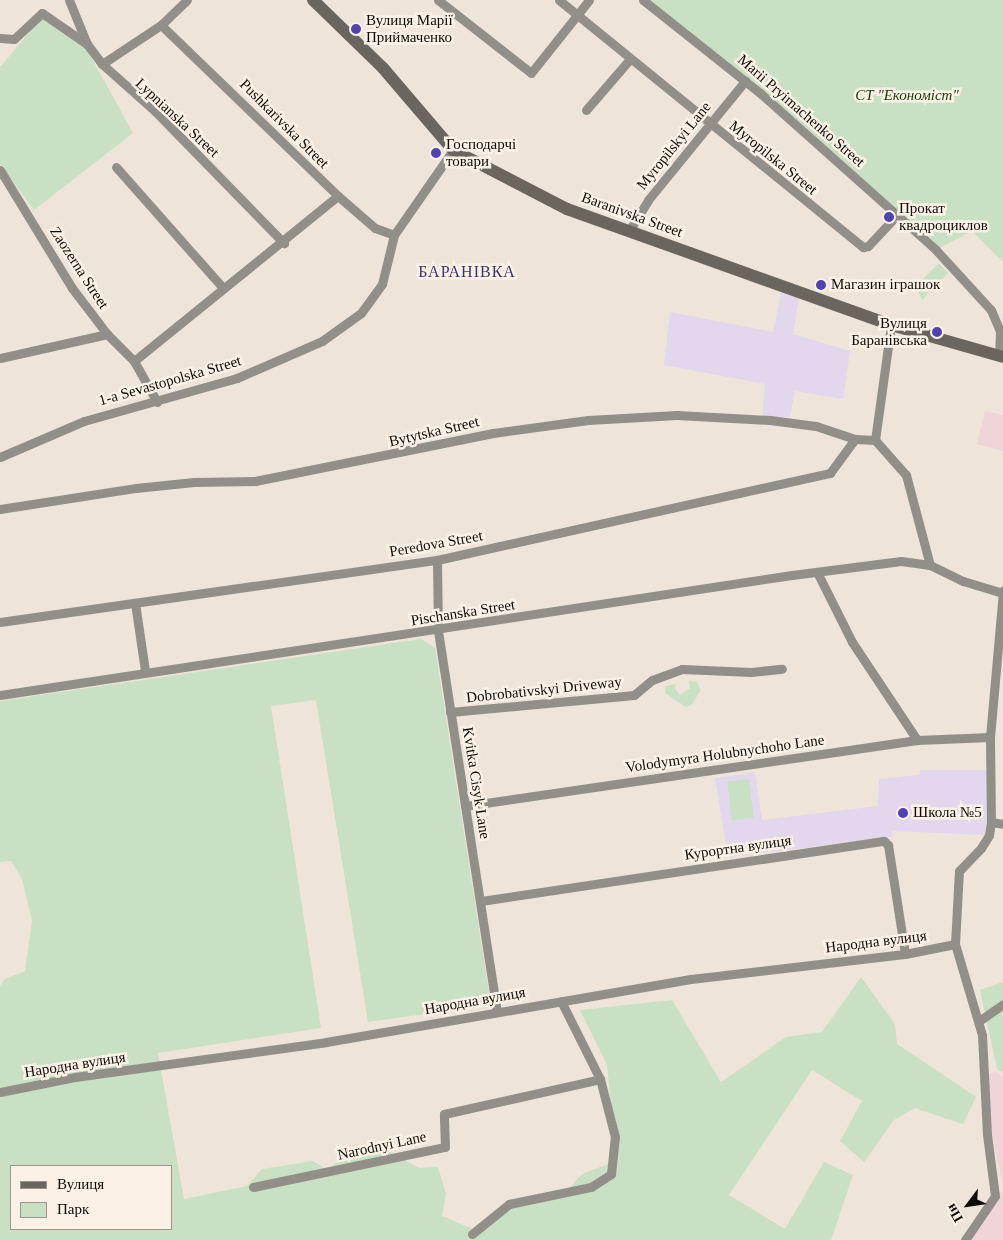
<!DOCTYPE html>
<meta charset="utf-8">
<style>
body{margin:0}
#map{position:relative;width:1003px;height:1240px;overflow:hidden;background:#efe4d9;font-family:"Times New Roman",serif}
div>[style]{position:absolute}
.industrial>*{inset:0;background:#efd5d7}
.education>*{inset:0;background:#e2d7ec}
.green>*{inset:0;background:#c9e0c4;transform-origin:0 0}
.minor>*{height:9px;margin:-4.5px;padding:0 4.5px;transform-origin:4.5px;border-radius:4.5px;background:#928f89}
.secondary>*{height:12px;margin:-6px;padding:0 6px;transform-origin:6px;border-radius:6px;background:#6a665e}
.dots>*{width:14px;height:14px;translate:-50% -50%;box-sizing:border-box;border:2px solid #fcf1e6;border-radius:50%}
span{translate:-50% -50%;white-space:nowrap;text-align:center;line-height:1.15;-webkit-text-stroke:5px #fcf1e6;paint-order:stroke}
.poi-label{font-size:15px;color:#0e0b07}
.left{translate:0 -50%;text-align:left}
.right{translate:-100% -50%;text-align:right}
.park-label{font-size:15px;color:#113d04;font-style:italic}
.street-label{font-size:15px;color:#0e0b07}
.neighbourhood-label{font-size:16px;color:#3a3672;letter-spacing:1px}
.legend{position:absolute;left:10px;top:1165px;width:162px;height:65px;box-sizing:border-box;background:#fcf1e6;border:1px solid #9d958d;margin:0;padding:6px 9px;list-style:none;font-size:15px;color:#0e0b07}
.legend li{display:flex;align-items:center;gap:10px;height:25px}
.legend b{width:25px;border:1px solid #9d958d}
.north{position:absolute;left:943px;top:1180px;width:50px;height:50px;-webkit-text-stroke:4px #fcf1e6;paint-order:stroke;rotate:239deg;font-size:14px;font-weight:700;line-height:20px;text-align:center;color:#0e0b07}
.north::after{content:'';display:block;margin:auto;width:18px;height:22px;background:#0e0b07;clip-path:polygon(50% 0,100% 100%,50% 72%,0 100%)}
</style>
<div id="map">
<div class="industrial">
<i style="clip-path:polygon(985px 411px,1003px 415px,1003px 451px,977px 444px)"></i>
<i style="clip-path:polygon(996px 1071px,1003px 1077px,1003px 1185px,992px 1133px,988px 1075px)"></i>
<i style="clip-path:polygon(1003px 1191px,1003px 1240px,970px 1240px)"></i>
</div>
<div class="education">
<i style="clip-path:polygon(782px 290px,799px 297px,793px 334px,850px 351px,843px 399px,795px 391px,790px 417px,762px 417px,765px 384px,664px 365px,670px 312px,773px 332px)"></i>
<i style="clip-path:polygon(920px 770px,989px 770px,986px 835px,892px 831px,893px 837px,728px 857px,715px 778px,755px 772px,762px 820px,878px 806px,879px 779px,919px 775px)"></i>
</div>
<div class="green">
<i style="clip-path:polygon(643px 0,1003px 0,1003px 262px,972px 231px,936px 250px,870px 188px)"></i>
<i style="clip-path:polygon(42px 18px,86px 48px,133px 133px,34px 210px,0 164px,0 67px)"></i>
<i style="clip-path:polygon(939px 263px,948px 273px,922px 300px,916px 286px)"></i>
<i style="clip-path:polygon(evenodd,421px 639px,435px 648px,491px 1005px,368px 1022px,316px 700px,271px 706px,321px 1028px,158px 1053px,184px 1199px,247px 1186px,262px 1169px,313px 1161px,327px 1170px,347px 1155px,388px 1151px,419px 1168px,438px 1167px,446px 1194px,442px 1216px,478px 1231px,511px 1206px,564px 1194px,582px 1174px,616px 1161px,607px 1065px,580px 1010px,672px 1000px,721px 1082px,786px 1037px,822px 1032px,861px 977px,895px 1024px,897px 1044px,976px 1097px,963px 1124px,915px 1108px,894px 1120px,864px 1162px,840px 1141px,862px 1101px,812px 1070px,729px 1195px,785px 1229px,824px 1162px,853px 1175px,831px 1240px,0 1240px,0 986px,5px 979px,25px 971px,32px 921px,22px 879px,11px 861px,0 862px,0 701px,421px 639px,11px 1166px,171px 1166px,171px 1229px,11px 1229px,11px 1166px)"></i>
<i style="clip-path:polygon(689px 681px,697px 682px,701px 690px,691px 705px,686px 707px,665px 693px,666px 686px,676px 684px,675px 689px,680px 695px,690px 688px)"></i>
<i style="left:749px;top:779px;width:39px;height:22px;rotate:83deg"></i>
<i style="clip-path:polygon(1003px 982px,1003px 1072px,997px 1069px,980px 990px)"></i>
</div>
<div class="minor">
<i style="left:69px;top:0;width:48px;rotate:67.8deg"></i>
<i style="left:87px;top:44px;width:25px;rotate:53deg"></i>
<i style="left:102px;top:64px;width:71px;rotate:41.6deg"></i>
<i style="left:155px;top:111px;width:185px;rotate:45.7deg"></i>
<i style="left:438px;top:0;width:118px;rotate:38.1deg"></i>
<i style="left:531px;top:73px;width:93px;rotate:-51.5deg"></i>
<i style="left:559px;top:0;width:392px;rotate:39.1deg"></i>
<i style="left:863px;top:247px;width:5px;rotate:-11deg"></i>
<i style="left:868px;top:246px;width:42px;rotate:-46.9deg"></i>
<i style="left:643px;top:0;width:149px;rotate:38.5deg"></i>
<i style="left:760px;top:93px;width:236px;rotate:41.7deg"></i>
<i style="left:936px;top:250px;width:81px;rotate:47.5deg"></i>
<i style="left:991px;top:310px;width:23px;rotate:67deg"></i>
<i style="left:1000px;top:331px;width:25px;rotate:92deg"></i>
<i style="left:161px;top:25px;width:246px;rotate:44deg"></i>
<i style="left:338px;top:196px;width:49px;rotate:40.9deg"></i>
<i style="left:375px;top:228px;width:20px;rotate:20deg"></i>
<i style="left:0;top:38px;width:14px;rotate:4deg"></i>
<i style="left:14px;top:39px;width:38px;rotate:-43deg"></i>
<i style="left:42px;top:13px;width:55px;rotate:34.6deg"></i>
<i style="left:102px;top:64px;width:71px;rotate:-33.5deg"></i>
<i style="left:161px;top:25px;width:36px;rotate:-44deg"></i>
<i style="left:586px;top:110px;width:67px;rotate:-49.2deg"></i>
<i style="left:116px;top:167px;width:162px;rotate:48.5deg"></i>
<i style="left:0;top:170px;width:138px;rotate:58.6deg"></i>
<i style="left:72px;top:288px;width:58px;rotate:52.7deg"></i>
<i style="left:107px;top:334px;width:38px;rotate:45deg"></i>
<i style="left:134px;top:361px;width:47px;rotate:60.7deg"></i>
<i style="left:629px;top:231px;width:36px;rotate:-58deg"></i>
<i style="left:648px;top:200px;width:154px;rotate:-50.8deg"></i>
<i style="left:891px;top:325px;width:116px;rotate:97.9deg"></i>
<i style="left:875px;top:440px;width:47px;rotate:48.5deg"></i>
<i style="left:906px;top:475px;width:93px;rotate:75.1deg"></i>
<i style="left:930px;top:565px;width:37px;rotate:26deg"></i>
<i style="left:963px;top:581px;width:42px;rotate:16.7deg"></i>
<i style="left:0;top:358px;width:110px;rotate:-12.6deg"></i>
<i style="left:134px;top:361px;width:262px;rotate:-39deg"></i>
<i style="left:0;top:457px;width:91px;rotate:-23.2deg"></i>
<i style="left:84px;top:421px;width:159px;rotate:-15.7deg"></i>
<i style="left:237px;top:378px;width:93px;rotate:-23.5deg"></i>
<i style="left:322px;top:341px;width:48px;rotate:-35.7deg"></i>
<i style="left:361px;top:313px;width:36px;rotate:-54deg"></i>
<i style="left:382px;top:284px;width:50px;rotate:-76.2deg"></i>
<i style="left:394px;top:235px;width:103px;rotate:-55.2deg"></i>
<i style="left:0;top:509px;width:138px;rotate:-8.8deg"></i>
<i style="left:136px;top:488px;width:58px;rotate:-5.9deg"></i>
<i style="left:194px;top:482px;width:61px;rotate:-0.9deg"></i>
<i style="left:255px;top:481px;width:243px;rotate:-11.4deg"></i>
<i style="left:493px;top:433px;width:96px;rotate:-7.8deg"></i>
<i style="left:588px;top:420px;width:89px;rotate:-3.2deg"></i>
<i style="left:677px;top:415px;width:93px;rotate:3.1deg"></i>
<i style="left:770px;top:420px;width:46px;rotate:7.4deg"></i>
<i style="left:816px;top:426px;width:41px;rotate:18.4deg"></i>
<i style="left:855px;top:439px;width:20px;rotate:3deg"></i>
<i style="left:437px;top:560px;width:71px;rotate:89.2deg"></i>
<i style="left:438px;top:631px;width:384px;rotate:81.2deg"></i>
<i style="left:818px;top:574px;width:76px;rotate:63.4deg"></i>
<i style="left:852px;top:642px;width:118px;rotate:56.4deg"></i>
<i style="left:135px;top:603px;width:69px;rotate:81.6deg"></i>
<i style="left:0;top:622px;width:441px;rotate:-8.1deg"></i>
<i style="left:437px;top:560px;width:403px;rotate:-12.5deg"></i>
<i style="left:830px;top:473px;width:42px;rotate:-53.7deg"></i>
<i style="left:0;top:695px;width:801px;rotate:-8.62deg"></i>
<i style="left:792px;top:575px;width:110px;rotate:-7.3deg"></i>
<i style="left:901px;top:561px;width:29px;rotate:8deg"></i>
<i style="left:450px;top:712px;width:185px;rotate:-5.3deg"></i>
<i style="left:634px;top:695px;width:23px;rotate:-40deg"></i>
<i style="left:652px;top:680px;width:32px;rotate:-20deg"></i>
<i style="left:682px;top:669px;width:69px;rotate:2.5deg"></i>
<i style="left:751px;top:672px;width:31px;rotate:-6deg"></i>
<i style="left:465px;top:806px;width:457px;rotate:-8.3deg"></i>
<i style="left:917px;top:740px;width:73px;rotate:-2.4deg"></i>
<i style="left:991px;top:822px;width:12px;rotate:9deg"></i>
<i style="left:481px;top:901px;width:407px;rotate:-8.5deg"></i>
<i style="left:884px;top:841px;width:6px;rotate:45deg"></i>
<i style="left:888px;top:845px;width:110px;rotate:81.1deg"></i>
<i style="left:979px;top:1021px;width:29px;rotate:-35deg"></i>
<i style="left:0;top:1092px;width:76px;rotate:-11.3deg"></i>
<i style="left:75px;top:1077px;width:253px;rotate:-7.9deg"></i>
<i style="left:326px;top:1042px;width:370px;rotate:-9.8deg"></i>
<i style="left:691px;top:979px;width:215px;rotate:-6.7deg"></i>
<i style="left:905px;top:954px;width:51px;rotate:-11.3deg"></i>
<i style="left:253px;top:1187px;width:196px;rotate:-11.8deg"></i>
<i style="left:445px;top:1147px;width:33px;rotate:-92deg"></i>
<i style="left:444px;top:1114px;width:160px;rotate:-12.6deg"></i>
<i style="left:472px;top:1234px;width:48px;rotate:-39deg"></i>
<i style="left:509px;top:1204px;width:84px;rotate:-11.7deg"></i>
<i style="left:591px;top:1187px;width:24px;rotate:-33deg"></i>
<i style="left:611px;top:1174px;width:37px;rotate:-84deg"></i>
<i style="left:615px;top:1137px;width:60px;rotate:-104.5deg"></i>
<i style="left:600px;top:1079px;width:87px;rotate:-116.6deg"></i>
<i style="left:965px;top:1240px;width:53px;rotate:-55.7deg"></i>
<i style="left:995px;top:1196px;width:63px;rotate:-97.4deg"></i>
<i style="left:987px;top:1134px;width:99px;rotate:-92.9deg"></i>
<i style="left:982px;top:1035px;width:95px;rotate:-106.5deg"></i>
<i style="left:955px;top:944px;width:73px;rotate:-86.9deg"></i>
<i style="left:959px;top:871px;width:32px;rotate:-46deg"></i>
<i style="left:981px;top:848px;width:15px;rotate:-58deg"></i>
<i style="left:989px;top:835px;width:13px;rotate:-81deg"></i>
<i style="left:991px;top:822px;width:85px;rotate:-90.7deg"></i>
<i style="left:990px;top:737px;width:147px;rotate:-84.9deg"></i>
</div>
<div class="secondary">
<i style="left:313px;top:0;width:98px;rotate:44.2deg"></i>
<i style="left:383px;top:68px;width:108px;rotate:49.5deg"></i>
<i style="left:453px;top:150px;width:128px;rotate:27.4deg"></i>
<i style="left:567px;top:209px;width:344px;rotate:19.7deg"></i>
<i style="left:891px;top:325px;width:116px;rotate:15.9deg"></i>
</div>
<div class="dots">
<i style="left:356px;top:29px;background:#5141b8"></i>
<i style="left:436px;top:153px;background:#5141b8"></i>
<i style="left:889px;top:217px;background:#5141b8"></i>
<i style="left:821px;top:285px;background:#5141b8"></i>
<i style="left:937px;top:332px;background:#5141b8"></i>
<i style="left:903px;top:813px;background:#5141b8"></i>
</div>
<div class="poi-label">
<span class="left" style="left:366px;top:29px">Вулиця Марії<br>Приймаченко</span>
<span class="left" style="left:446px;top:153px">Господарчі<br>товари</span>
<span class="left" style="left:899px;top:217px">Прокат<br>квадроциклов</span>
<span class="left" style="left:831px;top:285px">Магазин іграшок</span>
<span class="right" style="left:927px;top:332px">Вулиця<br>Баранівська</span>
<span class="left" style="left:913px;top:813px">Школа №5</span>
</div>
<div class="park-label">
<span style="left:907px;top:96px">СТ "Економіст"</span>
</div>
<div class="street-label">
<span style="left:801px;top:111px;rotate:41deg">Marii Pryimachenko Street</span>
<span style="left:177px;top:118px;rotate:43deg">Lypnianska Street</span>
<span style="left:284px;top:124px;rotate:45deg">Pushkarivska Street</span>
<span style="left:674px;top:146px;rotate:-51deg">Myropilskyi Lane</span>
<span style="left:773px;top:158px;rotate:39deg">Myropilska Street</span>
<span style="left:632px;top:215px;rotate:20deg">Baranivska Street</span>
<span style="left:79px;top:268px;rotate:57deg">Zaozerna Street</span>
<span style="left:170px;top:381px;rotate:-16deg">1-a Sevastopolska Street</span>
<span style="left:434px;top:432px;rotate:-13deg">Bytytska Street</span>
<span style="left:436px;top:544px;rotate:-10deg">Peredova Street</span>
<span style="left:463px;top:613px;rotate:-9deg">Pischanska Street</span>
<span style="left:544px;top:690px;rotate:-6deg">Dobrobativskyi Driveway</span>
<span style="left:725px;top:754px;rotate:-8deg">Volodymyra Holubnychoho Lane</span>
<span style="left:476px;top:783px;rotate:81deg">Kvitka Cisyk Lane</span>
<span style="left:738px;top:848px;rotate:-8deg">Курортна вулиця</span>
<span style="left:876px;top:942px;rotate:-7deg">Народна вулиця</span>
<span style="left:475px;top:1001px;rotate:-10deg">Народна вулиця</span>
<span style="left:75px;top:1065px;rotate:-9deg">Народна вулиця</span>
<span style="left:382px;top:1146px;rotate:-12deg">Narodnyi Lane</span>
</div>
<div class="neighbourhood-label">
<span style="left:467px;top:272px">БАРАНІВКА</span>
</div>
<ul class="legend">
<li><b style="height:6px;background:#6a665e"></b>Вулиця</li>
<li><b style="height:14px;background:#c9e0c4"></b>Парк</li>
</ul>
<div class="north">Пн</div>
</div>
